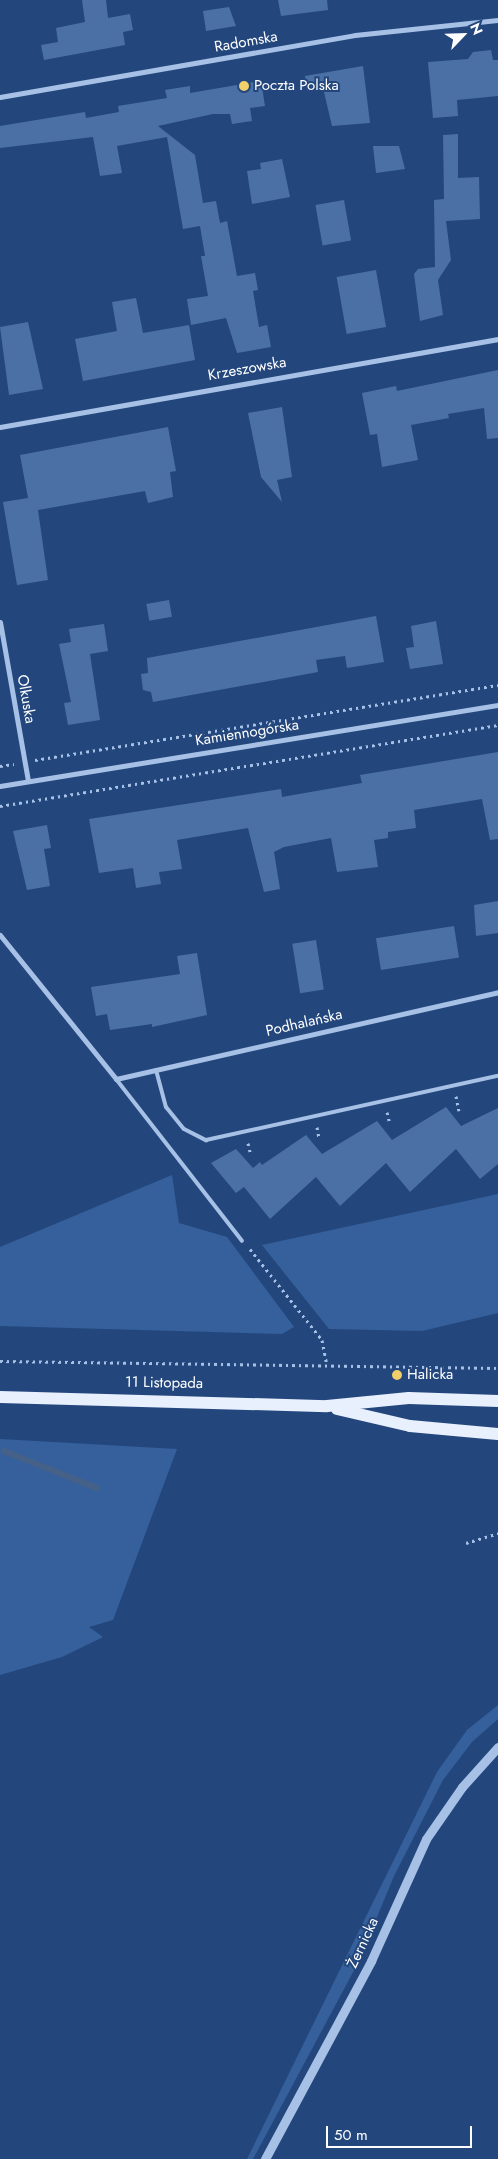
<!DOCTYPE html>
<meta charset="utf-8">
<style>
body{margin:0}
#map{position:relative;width:498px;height:2159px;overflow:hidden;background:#23477d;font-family:Jost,sans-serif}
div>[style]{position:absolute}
.green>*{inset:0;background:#36609b}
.stream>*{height:5.5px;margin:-2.75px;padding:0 2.75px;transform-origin:2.75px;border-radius:2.75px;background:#466188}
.building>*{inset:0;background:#4b70a6;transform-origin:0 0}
.path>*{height:3px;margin-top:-1.5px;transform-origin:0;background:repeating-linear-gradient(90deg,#a7c1e6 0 2.5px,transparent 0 6.5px)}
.service>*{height:4px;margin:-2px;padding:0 2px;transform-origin:2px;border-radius:2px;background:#a7c1e6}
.minor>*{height:5px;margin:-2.5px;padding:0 2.5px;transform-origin:2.5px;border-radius:2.5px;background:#a7c1e6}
.tertiary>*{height:9px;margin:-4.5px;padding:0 4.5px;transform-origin:4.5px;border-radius:4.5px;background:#a7c1e6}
.primary>*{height:12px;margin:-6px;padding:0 6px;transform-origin:6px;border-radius:6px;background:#e8effd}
.dots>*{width:14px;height:14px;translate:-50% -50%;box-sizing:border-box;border:2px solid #23477d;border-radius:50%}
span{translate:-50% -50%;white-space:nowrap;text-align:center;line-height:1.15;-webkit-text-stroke:4px #23477d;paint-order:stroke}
.street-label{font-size:15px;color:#fff}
.poi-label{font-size:15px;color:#fff}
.left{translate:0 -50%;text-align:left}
.north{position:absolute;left:438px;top:10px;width:50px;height:50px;-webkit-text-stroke:4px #23477d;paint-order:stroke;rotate:66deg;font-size:14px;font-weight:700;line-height:20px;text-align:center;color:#fff}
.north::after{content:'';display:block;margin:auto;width:18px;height:22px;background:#fff;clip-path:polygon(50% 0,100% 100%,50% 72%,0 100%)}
.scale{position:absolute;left:326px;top:2126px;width:146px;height:22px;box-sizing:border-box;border:2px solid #fff;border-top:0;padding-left:6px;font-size:15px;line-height:18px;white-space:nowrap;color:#fff;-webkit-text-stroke:4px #23477d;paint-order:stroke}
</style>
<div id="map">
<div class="green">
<i style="clip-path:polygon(172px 1175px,179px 1223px,227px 1237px,294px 1327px,282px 1334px,0 1326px,0 1247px)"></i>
<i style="clip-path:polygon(498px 1194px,498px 1313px,422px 1331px,329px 1329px,262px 1245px)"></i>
<i style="clip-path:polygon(0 1439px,177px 1449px,113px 1620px,89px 1627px,103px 1637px,62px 1657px,0 1675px)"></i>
<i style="clip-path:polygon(498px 1705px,498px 1719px,472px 1742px,443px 1780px,394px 1876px,358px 1963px,253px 2159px,247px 2159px,437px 1772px,467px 1730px)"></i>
</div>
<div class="stream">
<i style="left:4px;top:1451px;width:100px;rotate:21.7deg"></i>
</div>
<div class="building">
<i style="clip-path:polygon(82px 0,106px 0,108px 18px,130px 14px,133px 30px,123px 32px,125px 45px,44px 60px,41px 45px,58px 42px,56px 28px,85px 22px)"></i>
<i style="clip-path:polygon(278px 0,327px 0,328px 10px,281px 16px)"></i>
<i style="clip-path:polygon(229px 7px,236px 26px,206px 31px,203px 11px)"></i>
<i style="clip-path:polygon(491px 50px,493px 60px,498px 60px,498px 96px,457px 100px,458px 116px,433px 118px,428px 62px,468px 59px,473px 52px)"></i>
<i style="clip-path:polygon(363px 66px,370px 123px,332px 126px,323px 88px,307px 91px,305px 76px)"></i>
<i style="clip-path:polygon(261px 81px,265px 106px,250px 108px,252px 121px,232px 124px,230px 114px,213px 114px,158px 126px,195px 155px,203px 203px,216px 201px,220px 223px,227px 221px,237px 276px,255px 273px,258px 290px,253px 291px,259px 327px,267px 325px,271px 347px,237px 353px,226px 318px,191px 325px,187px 299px,208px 296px,201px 256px,205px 256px,200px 226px,183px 229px,167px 137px,117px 146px,122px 173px,100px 176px,93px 137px,0 148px,0 126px,85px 112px,86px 118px,119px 112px,118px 106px,167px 98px,165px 90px,190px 86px,190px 93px)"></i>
<i style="clip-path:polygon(458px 134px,458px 178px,479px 177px,480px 219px,446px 221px,451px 260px,438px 280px,443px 315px,420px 321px,414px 274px,418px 269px,435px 267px,434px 200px,444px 199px,443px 135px)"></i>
<i style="clip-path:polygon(373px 146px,399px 146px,405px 169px,376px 173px)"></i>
<i style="clip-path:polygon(282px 159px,290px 197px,252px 204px,247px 171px,261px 169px,260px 163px)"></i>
<i style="left:344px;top:200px;width:41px;height:29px;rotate:80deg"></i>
<i style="left:376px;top:270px;width:58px;height:40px;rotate:80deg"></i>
<i style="clip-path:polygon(136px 298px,143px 333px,189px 325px,195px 360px,83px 381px,75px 339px,117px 331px,112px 302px)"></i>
<i style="clip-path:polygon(28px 322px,43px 389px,9px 395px,0 327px)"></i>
<i style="clip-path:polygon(498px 370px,498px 438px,487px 439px,484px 408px,448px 414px,449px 418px,411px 425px,418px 460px,382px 467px,377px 434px,370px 435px,362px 393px,396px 386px,397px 391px)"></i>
<i style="clip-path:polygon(282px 407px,292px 477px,277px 480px,282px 502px,261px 477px,248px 413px)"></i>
<i style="clip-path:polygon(168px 427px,176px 471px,170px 472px,173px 497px,148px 503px,145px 491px,38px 510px,48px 580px,17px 585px,3px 502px,28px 498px,20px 455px)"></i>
<i style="left:169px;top:600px;width:17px;height:23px;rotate:80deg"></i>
<i style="clip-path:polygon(376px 616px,384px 662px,347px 668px,345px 656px,316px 660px,318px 672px,153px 702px,151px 692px,143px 690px,141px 674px,148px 673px,147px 658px)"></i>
<i style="clip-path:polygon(436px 621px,443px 664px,410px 669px,406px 648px,414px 647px,411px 626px)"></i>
<i style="clip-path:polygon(104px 624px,108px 651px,90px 654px,100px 720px,68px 725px,64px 703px,71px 702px,59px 644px,71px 642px,69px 629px)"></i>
<i style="clip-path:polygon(498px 752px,498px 839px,490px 840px,482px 799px,414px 810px,416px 828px,388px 832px,388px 838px,374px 840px,378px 867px,337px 872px,331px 838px,284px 847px,274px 852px,280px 889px,264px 892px,248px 828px,177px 840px,182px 869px,159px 872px,161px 884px,136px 888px,133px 868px,99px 873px,89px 819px,281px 789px,282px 797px,362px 783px,360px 775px)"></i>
<i style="clip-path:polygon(47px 825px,51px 848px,44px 849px,50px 886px,27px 890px,13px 831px)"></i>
<i style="clip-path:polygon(498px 901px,498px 933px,476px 936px,474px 905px)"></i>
<i style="left:454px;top:926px;width:32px;height:79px;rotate:81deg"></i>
<i style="left:316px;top:940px;width:50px;height:24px;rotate:81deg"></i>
<i style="clip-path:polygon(197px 953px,207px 1015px,152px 1027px,152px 1024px,110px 1030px,107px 1014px,96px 1016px,91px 987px,180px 974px,177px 956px)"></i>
<i style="clip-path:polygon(446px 1107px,461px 1126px,498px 1108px,498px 1164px,480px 1179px,456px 1149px,410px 1192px,386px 1163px,340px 1206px,316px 1177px,270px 1219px,244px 1187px,236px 1193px,211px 1163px,236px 1149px,253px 1168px,260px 1162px,262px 1165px,306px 1135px,322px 1154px,377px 1121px,392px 1140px)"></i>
</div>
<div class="path">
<i style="left:35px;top:760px;width:469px;rotate:-9.2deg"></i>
<i style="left:0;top:766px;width:14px;rotate:-8deg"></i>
<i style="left:0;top:806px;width:505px;rotate:-9.24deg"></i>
<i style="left:456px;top:1096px;width:15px;rotate:79deg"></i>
<i style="left:387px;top:1112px;width:12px;rotate:76deg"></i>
<i style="left:317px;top:1127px;width:11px;rotate:80deg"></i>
<i style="left:248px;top:1143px;width:9px;rotate:77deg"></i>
<i style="left:250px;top:1249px;width:116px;rotate:51.6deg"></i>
<i style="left:322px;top:1340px;width:25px;rotate:79deg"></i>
<i style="left:0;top:1361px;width:498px;rotate:0.8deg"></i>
<i style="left:466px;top:1543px;width:34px;rotate:-17deg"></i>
</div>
<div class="service">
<i style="left:156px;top:1070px;width:38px;rotate:75deg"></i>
<i style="left:166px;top:1107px;width:28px;rotate:51deg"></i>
<i style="left:184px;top:1129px;width:25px;rotate:27deg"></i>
<i style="left:206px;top:1140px;width:299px;rotate:-12.4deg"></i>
<i style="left:116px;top:1079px;width:205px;rotate:52.1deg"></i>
</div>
<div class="minor">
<i style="left:0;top:97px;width:360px;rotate:-9.9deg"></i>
<i style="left:355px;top:35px;width:144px;rotate:-6deg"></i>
<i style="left:0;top:427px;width:506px;rotate:-10.02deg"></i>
<i style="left:0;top:622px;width:161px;rotate:80deg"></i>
<i style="left:0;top:786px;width:505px;rotate:-9.24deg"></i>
<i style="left:0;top:935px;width:185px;rotate:51.1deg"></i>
<i style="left:116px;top:1079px;width:392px;rotate:-12.8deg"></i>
</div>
<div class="tertiary">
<i style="left:265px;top:2159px;width:225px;rotate:-61.8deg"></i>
<i style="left:371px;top:1961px;width:134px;rotate:-65.7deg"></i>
<i style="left:426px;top:1839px;width:63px;rotate:-55.3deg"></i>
<i style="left:462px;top:1787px;width:54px;rotate:-48deg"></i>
</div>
<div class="primary">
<i style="left:0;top:1397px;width:327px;rotate:1.6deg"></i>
<i style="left:327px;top:1406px;width:82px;rotate:-5.6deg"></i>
<i style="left:409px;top:1398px;width:89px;rotate:1.9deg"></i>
<i style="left:337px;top:1409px;width:75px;rotate:13.1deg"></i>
<i style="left:410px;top:1426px;width:88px;rotate:5.2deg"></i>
</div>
<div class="dots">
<i style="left:244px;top:86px;background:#f1cf6a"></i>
<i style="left:397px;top:1375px;background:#f1cf6a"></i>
</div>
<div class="street-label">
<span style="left:246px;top:42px;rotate:-10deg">Radomska</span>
<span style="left:247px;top:369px;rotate:-10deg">Krzeszowska</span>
<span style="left:26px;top:699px;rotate:80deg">Olkuska</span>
<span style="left:247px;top:733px;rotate:-9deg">Kamiennogórska</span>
<span style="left:304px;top:1023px;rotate:-13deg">Podhalańska</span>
<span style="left:164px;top:1383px;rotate:1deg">11 Listopada</span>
<span style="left:363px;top:1943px;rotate:-65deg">Żernicka</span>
</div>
<div class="poi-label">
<span class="left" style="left:254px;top:86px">Poczta Polska</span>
<span class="left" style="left:407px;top:1375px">Halicka</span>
</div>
<div class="north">N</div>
<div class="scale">50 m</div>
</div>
